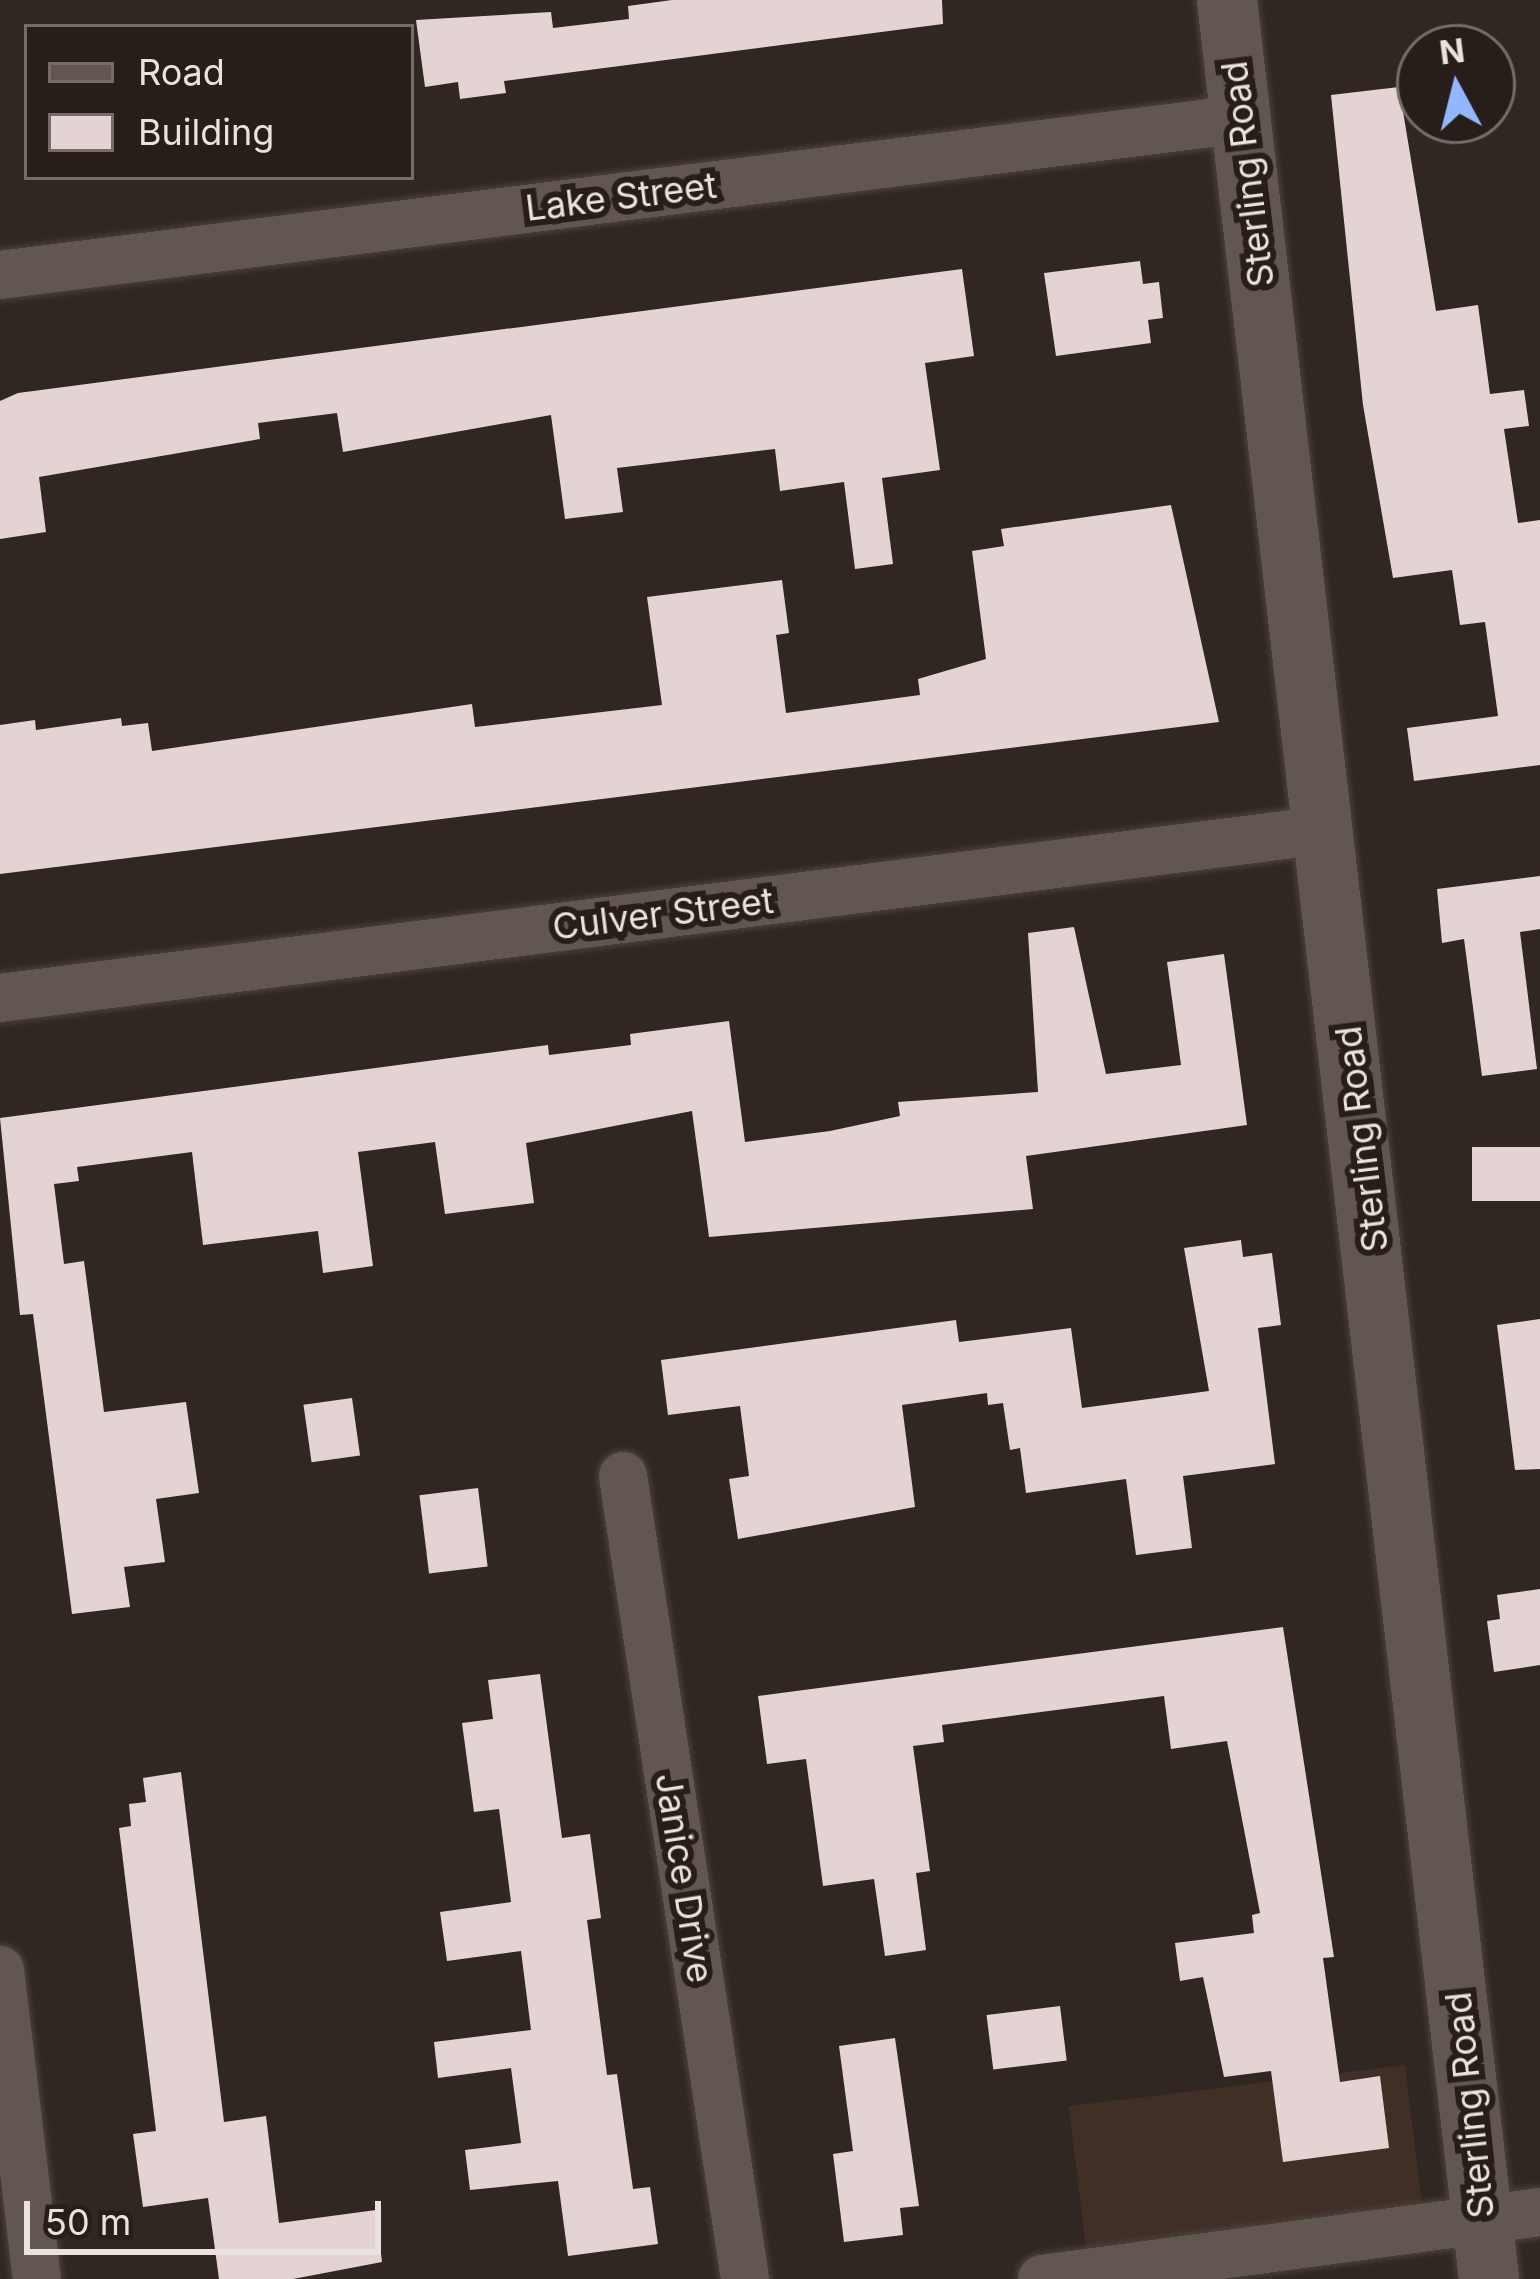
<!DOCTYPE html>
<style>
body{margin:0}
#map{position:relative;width:1540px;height:2279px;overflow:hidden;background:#312722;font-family:Inter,sans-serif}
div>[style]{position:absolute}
.built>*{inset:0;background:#402f27;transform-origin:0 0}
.building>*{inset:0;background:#e3d3d3;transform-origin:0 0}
.roads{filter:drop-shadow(0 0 3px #4b423e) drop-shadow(0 0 3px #4b423e)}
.minor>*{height:48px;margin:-24px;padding:0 24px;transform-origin:24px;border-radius:24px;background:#625650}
.tertiary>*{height:60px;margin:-30px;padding:0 30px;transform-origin:30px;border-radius:30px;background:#625650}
span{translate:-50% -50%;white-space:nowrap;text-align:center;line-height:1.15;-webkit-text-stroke:12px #271d19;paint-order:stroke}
.street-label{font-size:36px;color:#eae2df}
.legend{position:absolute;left:24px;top:24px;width:390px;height:156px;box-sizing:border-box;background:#271d19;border:3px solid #756c68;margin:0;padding:15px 21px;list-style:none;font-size:36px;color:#eae2df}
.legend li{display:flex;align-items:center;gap:24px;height:60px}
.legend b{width:60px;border:3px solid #756c68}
.north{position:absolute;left:1396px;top:24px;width:120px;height:120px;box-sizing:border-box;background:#271d19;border:3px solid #756c68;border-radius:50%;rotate:353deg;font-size:33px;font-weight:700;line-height:48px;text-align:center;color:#eae2df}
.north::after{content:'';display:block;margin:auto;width:42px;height:54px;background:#92b7fd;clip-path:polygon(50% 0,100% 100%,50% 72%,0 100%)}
.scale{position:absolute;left:24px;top:2201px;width:357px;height:54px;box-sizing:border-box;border:6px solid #eae2df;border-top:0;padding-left:15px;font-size:36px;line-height:42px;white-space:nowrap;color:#eae2df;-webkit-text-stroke:9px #271d19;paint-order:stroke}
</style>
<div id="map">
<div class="built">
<i style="left:1405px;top:2065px;width:179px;height:339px;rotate:83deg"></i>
</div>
<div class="building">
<i style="clip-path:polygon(672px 0,942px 0,943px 24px,504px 81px,506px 93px,460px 99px,458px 82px,425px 87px,416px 20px,551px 12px,553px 28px,629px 19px,628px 6px)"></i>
<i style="clip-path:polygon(1399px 87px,1436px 311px,1478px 305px,1490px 394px,1524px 390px,1529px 426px,1504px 429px,1518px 523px,1540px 520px,1540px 765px,1414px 781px,1407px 728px,1498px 716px,1485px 622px,1460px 625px,1452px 570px,1393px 578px,1363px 405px,1331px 95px)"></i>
<i style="clip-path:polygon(1140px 261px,1143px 284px,1159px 282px,1163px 318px,1148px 320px,1151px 343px,1056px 356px,1044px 273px)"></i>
<i style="clip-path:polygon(962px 269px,974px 356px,925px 363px,940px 470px,882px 478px,893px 564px,855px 569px,844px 482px,780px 491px,775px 449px,617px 468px,623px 512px,565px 519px,551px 415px,343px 452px,337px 413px,258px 423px,260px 439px,39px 477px,46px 532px,0 539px,0 401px,18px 393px)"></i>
<i style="clip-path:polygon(1171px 505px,1219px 722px,0 874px,0 725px,35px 720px,36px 730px,121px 718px,122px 726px,148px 723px,152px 751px,472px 704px,475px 727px,662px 705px,647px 597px,782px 580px,789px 633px,776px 635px,786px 713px,920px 695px,918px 679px,986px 659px,972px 551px,1004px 546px,1001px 529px)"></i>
<i style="clip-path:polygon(1540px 876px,1540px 929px,1520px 932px,1537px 1069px,1482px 1076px,1464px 939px,1442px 943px,1437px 889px)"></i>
<i style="clip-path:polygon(1074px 927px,1106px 1074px,1181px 1065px,1167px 962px,1224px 954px,1247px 1125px,1026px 1156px,1033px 1209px,709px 1237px,692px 1111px,526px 1143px,534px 1203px,445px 1214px,435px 1142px,358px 1152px,373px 1266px,323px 1273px,318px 1231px,203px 1245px,192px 1152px,77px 1167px,79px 1181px,54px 1184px,64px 1264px,84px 1261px,104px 1412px,186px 1402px,199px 1493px,156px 1499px,165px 1562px,124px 1567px,130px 1607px,72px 1614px,33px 1314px,20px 1315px,0 1118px,548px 1045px,549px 1055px,631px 1045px,630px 1034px,729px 1021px,745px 1142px,830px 1131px,900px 1116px,898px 1102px,1038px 1092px,1028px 933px)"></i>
<i style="left:1540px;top:1147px;width:54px;height:68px;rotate:90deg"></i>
<i style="clip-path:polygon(1241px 1240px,1243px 1257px,1272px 1253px,1281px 1325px,1258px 1328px,1275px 1464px,1183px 1476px,1192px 1548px,1136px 1555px,1126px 1479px,1026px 1493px,1020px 1448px,1010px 1450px,1003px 1403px,988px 1405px,987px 1393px,902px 1405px,915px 1507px,738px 1539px,729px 1479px,749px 1476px,740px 1406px,668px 1415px,661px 1360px,956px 1320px,959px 1342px,1071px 1328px,1082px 1408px,1209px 1391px,1184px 1248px)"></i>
<i style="clip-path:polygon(1540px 1319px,1540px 1469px,1515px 1470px,1497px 1325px)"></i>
<i style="left:352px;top:1398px;width:58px;height:49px;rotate:82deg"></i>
<i style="left:478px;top:1488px;width:79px;height:59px;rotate:83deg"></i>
<i style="clip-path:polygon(1540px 1589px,1540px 1665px,1494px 1672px,1487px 1621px,1500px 1619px,1497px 1595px)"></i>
<i style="clip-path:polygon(1283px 1627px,1334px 1957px,1323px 1958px,1340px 2082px,1380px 2076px,1389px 2148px,1283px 2162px,1271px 2071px,1224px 2077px,1203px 1977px,1180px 1981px,1175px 1943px,1254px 1933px,1252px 1915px,1260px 1913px,1227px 1741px,1171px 1749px,1164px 1696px,942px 1725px,944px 1742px,913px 1746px,930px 1871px,916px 1873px,926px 1950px,885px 1956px,874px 1879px,823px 1886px,806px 1759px,767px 1764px,758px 1696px)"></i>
<i style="clip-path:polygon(540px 1674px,562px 1838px,590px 1834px,601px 1918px,587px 1920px,607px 2075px,617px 2074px,633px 2189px,650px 2187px,658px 2244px,568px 2256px,558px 2181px,470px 2190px,465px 2150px,521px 2143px,511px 2068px,438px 2078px,434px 2042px,531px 2030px,521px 1951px,447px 1961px,440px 1912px,511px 1902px,499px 1809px,474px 1812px,462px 1723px,493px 1719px,488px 1680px)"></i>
<i style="clip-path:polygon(181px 1772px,224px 2122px,266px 2116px,279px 2223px,376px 2210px,382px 2262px,293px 2279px,219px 2279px,208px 2198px,143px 2207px,133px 2134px,156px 2131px,119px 1828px,131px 1826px,129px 1804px,146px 1802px,143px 1778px)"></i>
<i style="left:1060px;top:2006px;width:55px;height:74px;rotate:83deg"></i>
<i style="clip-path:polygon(895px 2038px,919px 2206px,900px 2208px,903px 2235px,844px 2242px,833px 2154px,853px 2151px,839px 2046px)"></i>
</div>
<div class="roads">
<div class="minor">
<i style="left:0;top:275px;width:1251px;rotate:-7.16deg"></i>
<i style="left:0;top:998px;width:1336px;rotate:-7.23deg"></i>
<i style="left:623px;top:1476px;width:812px;rotate:81.36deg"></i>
<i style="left:0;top:1970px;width:311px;rotate:83.2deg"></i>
<i style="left:1042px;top:2279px;width:502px;rotate:-7.66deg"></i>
</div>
<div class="tertiary">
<i style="left:1227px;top:0;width:2294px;rotate:83.44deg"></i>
</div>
</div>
<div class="street-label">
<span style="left:1248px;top:174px;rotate:-97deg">Sterling Road</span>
<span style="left:621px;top:197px;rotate:-7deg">Lake Street</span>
<span style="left:663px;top:914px;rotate:-7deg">Culver Street</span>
<span style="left:1362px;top:1139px;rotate:-97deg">Sterling Road</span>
<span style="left:684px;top:1878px;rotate:81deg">Janice Drive</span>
<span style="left:1470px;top:2105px;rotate:-96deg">Sterling Road</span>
</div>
<ul class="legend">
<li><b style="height:15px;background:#625650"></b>Road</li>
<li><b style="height:33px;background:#e3d3d3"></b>Building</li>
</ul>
<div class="north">N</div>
<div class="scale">50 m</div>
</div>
